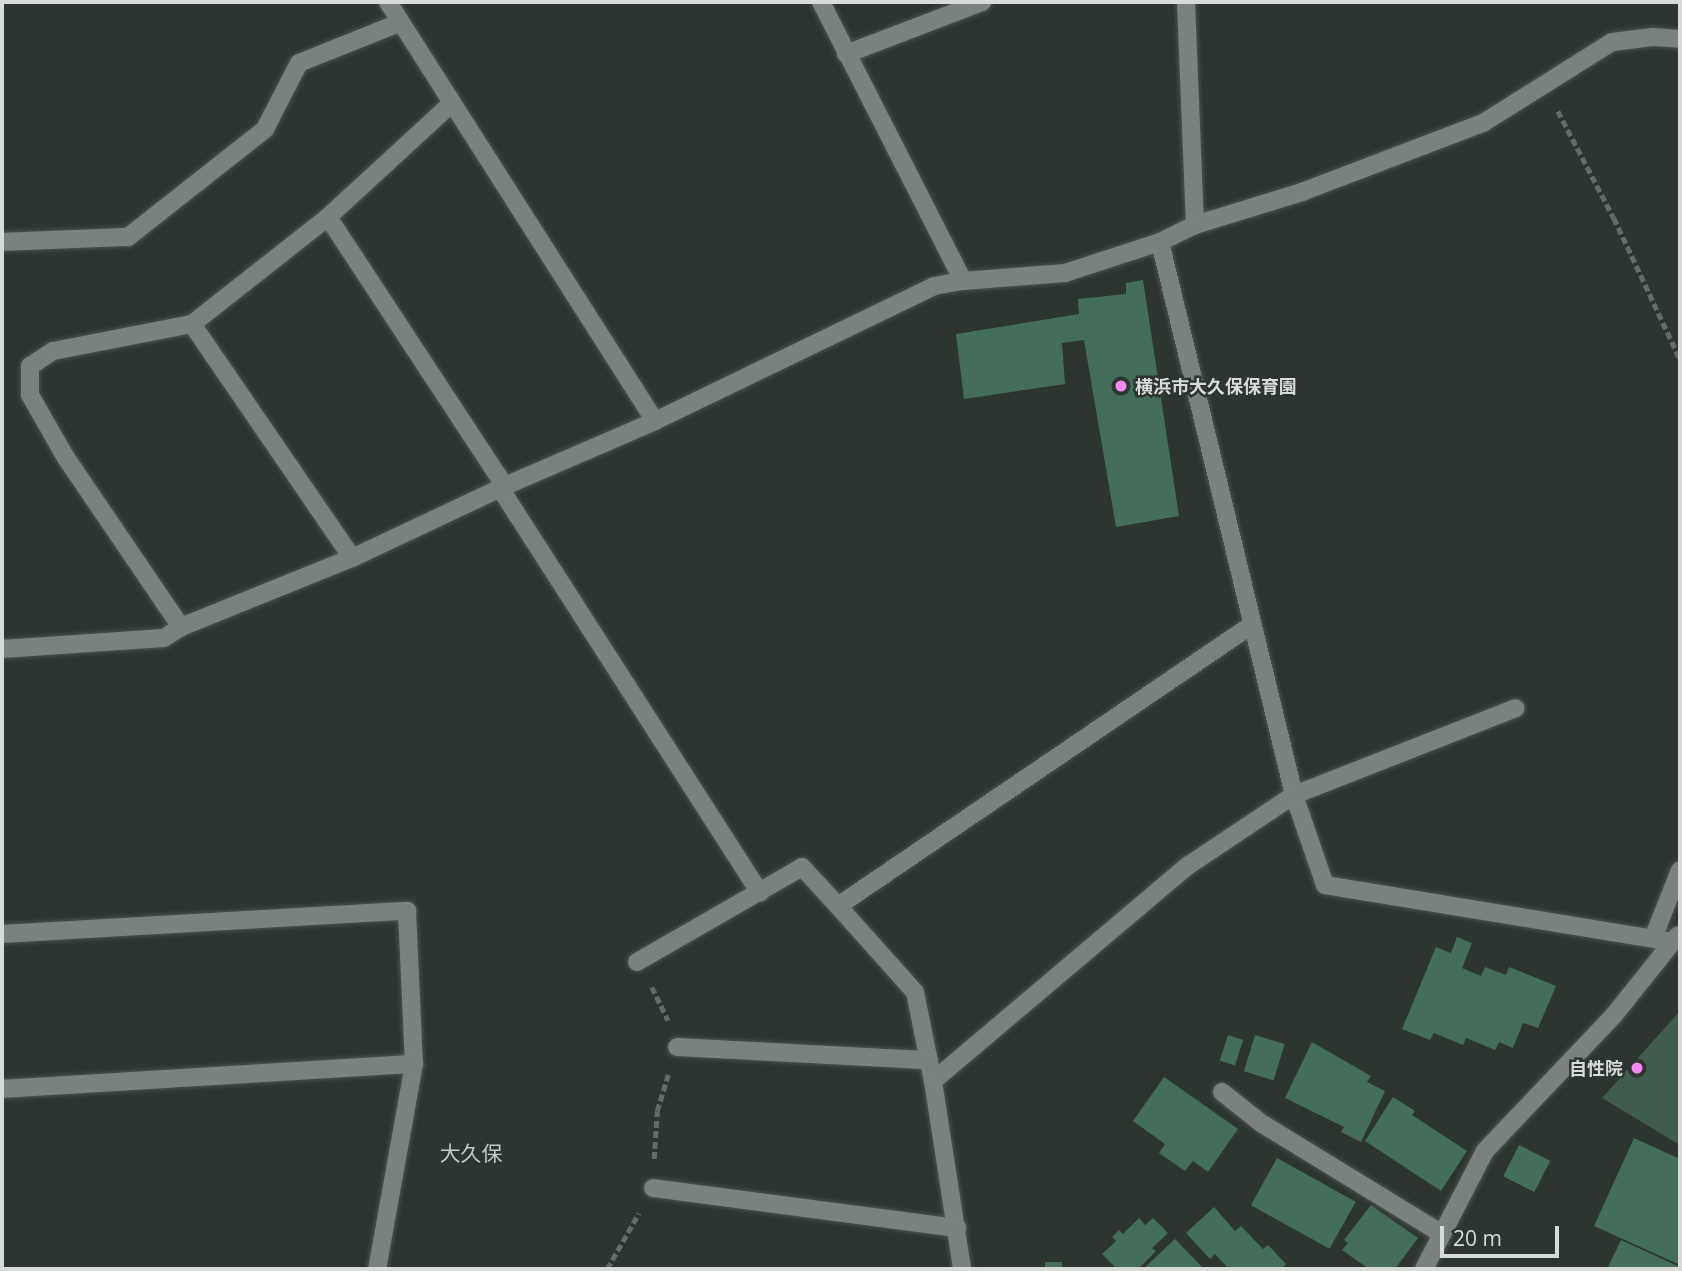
<!DOCTYPE html>
<meta charset="utf-8">
<style>
body{margin:0}
#map{position:relative;width:1682px;height:1271px;overflow:hidden;background:#2d3531;font-family:"Open Sans","Noto Sans JP",sans-serif}
div>[style]{position:absolute}
.green>*{inset:0;background:#405c4e}
.building>*{inset:0;background:#446e59;transform-origin:0 0}
.path>*{height:4.5px;margin-top:-2.25px;transform-origin:0;background:repeating-linear-gradient(90deg,#646b67 0 7px,transparent 0 10.5px)}
.roads{filter:drop-shadow(0 0 2px #4b524f) drop-shadow(0 0 2px #4b524f)}
.minor>*{height:18px;margin:-9px;padding:0 9px;transform-origin:9px;border-radius:9px;background:#79827d}
.dots>*{width:19px;height:19px;translate:-50% -50%;box-sizing:border-box;border:4px solid #2d3531;border-radius:50%}
span{translate:-50% -50%;white-space:nowrap;text-align:center;line-height:1.15;-webkit-text-stroke:5px #2d3531;paint-order:stroke}
.poi-label{font-size:18px;color:#d7dcd9;font-weight:700}
.left{translate:0 -50%;text-align:left}
.right{translate:-100% -50%;text-align:right}
.quarter-label{font-size:21px;color:#c1cbc5}
.frame{position:absolute;inset:0;border:4px solid #d7dcd9;pointer-events:none}
.scale{position:absolute;left:1440px;top:1226px;width:119px;height:32px;box-sizing:border-box;border:4px solid #d7dcd9;border-top:0;padding-left:9px;font-size:21px;line-height:24px;white-space:nowrap;color:#d7dcd9;-webkit-text-stroke:5px #2d3531;paint-order:stroke}
</style>
<div id="map">
<div class="green">
<i style="clip-path:polygon(1680px 1011px,1680px 1145px,1602px 1098px)"></i>
</div>
<div class="building">
<i style="clip-path:polygon(1143px 280px,1179px 516px,1116px 527px,1084px 340px,1062px 343px,1065px 384px,964px 399px,956px 334px,1079px 314px,1078px 299px,1126px 294px,1126px 283px)"></i>
<i style="clip-path:polygon(1457px 937px,1472px 943px,1462px 968px,1481px 976px,1485px 967px,1506px 975px,1509px 967px,1556px 986px,1538px 1028px,1523px 1023px,1513px 1048px,1499px 1042px,1495px 1050px,1466px 1038px,1463px 1045px,1434px 1033px,1430px 1040px,1402px 1029px,1436px 947px,1451px 953px)"></i>
<i style="left:1228px;top:1035px;width:16px;height:27px;rotate:18deg"></i>
<i style="left:1255px;top:1035px;width:31px;height:38px;rotate:17deg"></i>
<i style="clip-path:polygon(1312px 1042px,1371px 1076px,1367px 1082px,1385px 1091px,1361px 1142px,1341px 1132px,1344px 1127px,1285px 1098px)"></i>
<i style="clip-path:polygon(1164px 1077px,1238px 1129px,1208px 1172px,1193px 1161px,1185px 1171px,1159px 1153px,1165px 1144px,1133px 1121px)"></i>
<i style="clip-path:polygon(1393px 1097px,1415px 1111px,1412px 1115px,1467px 1151px,1441px 1191px,1365px 1141px)"></i>
<i style="clip-path:polygon(1634px 1138px,1680px 1159px,1680px 1265px,1594px 1226px)"></i>
<i style="left:1519px;top:1145px;width:35px;height:35px;rotate:27deg"></i>
<i style="left:1277px;top:1158px;width:90px;height:54px;rotate:29deg"></i>
<i style="clip-path:polygon(1371px 1205px,1418px 1238px,1395px 1269px,1369px 1269px,1342px 1250px,1348px 1243px,1344px 1240px)"></i>
<i style="clip-path:polygon(1214px 1207px,1235px 1231px,1241px 1226px,1263px 1249px,1268px 1245px,1286px 1264px,1281px 1269px,1229px 1269px,1215px 1254px,1210px 1259px,1186px 1233px)"></i>
<i style="clip-path:polygon(1139px 1218px,1145px 1225px,1153px 1218px,1168px 1233px,1152px 1248px,1156px 1251px,1138px 1269px,1117px 1269px,1102px 1254px,1116px 1241px,1112px 1237px,1119px 1230px,1123px 1234px)"></i>
<i style="clip-path:polygon(1175px 1239px,1204px 1269px,1143px 1269px)"></i>
<i style="clip-path:polygon(1621px 1240px,1680px 1267px,1680px 1269px,1607px 1269px)"></i>
<i style="left:1045px;top:1262px;width:17px;height:7px"></i>
</div>
<div class="path">
<i style="left:1558px;top:111px;width:121px;rotate:62.4deg"></i>
<i style="left:1614px;top:218px;width:156px;rotate:64.9deg"></i>
<i style="left:652px;top:987px;width:37px;rotate:64deg"></i>
<i style="left:654px;top:1159px;width:48px;rotate:-86.4deg"></i>
<i style="left:657px;top:1111px;width:38px;rotate:-73deg"></i>
<i style="left:607px;top:1269px;width:64px;rotate:-60.3deg"></i>
</div>
<div class="roads">
<div class="minor">
<i style="left:388px;top:2px;width:497px;rotate:57.5deg"></i>
<i style="left:821px;top:2px;width:313px;rotate:63deg"></i>
<i style="left:1186px;top:2px;width:223px;rotate:87.7deg"></i>
<i style="left:846px;top:54px;width:146px;rotate:-20.9deg"></i>
<i style="left:328px;top:217px;width:322px;rotate:56.7deg"></i>
<i style="left:2px;top:242px;width:126px;rotate:-2.3deg"></i>
<i style="left:128px;top:237px;width:174px;rotate:-38.2deg"></i>
<i style="left:265px;top:129px;width:74px;rotate:-62.7deg"></i>
<i style="left:299px;top:63px;width:108px;rotate:-21.8deg"></i>
<i style="left:1160px;top:242px;width:569px;rotate:76.38deg"></i>
<i style="left:1294px;top:795px;width:95px;rotate:71deg"></i>
<i style="left:1325px;top:885px;width:353px;rotate:9.3deg"></i>
<i style="left:192px;top:324px;width:283px;rotate:55.6deg"></i>
<i style="left:500px;top:488px;width:481px;rotate:57.3deg"></i>
<i style="left:181px;top:627px;width:204px;rotate:-124.2deg"></i>
<i style="left:66px;top:458px;width:73px;rotate:-119.7deg"></i>
<i style="left:30px;top:395px;width:29px;rotate:-90deg"></i>
<i style="left:30px;top:366px;width:27px;rotate:-33deg"></i>
<i style="left:53px;top:351px;width:142px;rotate:-11deg"></i>
<i style="left:192px;top:324px;width:173px;rotate:-38.2deg"></i>
<i style="left:328px;top:217px;width:167px;rotate:-42.6deg"></i>
<i style="left:2px;top:649px;width:162px;rotate:-3.9deg"></i>
<i style="left:164px;top:638px;width:20px;rotate:-33deg"></i>
<i style="left:181px;top:627px;width:184px;rotate:-22deg"></i>
<i style="left:352px;top:558px;width:169px;rotate:-25.2deg"></i>
<i style="left:505px;top:486px;width:163px;rotate:-23.4deg"></i>
<i style="left:655px;top:421px;width:310px;rotate:-25.8deg"></i>
<i style="left:934px;top:286px;width:29px;rotate:-10deg"></i>
<i style="left:963px;top:281px;width:102px;rotate:-4.5deg"></i>
<i style="left:1065px;top:273px;width:100px;rotate:-18.1deg"></i>
<i style="left:1160px;top:242px;width:39px;rotate:-26deg"></i>
<i style="left:1195px;top:225px;width:112px;rotate:-17.1deg"></i>
<i style="left:1302px;top:192px;width:194px;rotate:-20.9deg"></i>
<i style="left:1483px;top:123px;width:152px;rotate:-32.1deg"></i>
<i style="left:1612px;top:42px;width:41px;rotate:-7deg"></i>
<i style="left:1653px;top:37px;width:27px;rotate:4deg"></i>
<i style="left:838px;top:906px;width:115px;rotate:48.2deg"></i>
<i style="left:915px;top:992px;width:91px;rotate:78.6deg"></i>
<i style="left:933px;top:1081px;width:190px;rotate:81.2deg"></i>
<i style="left:2px;top:934px;width:406px;rotate:-3.3deg"></i>
<i style="left:407px;top:911px;width:153px;rotate:87.4deg"></i>
<i style="left:414px;top:1064px;width:208px;rotate:100.2deg"></i>
<i style="left:1653px;top:938px;width:73px;rotate:-68.3deg"></i>
<i style="left:637px;top:962px;width:190px;rotate:-29.9deg"></i>
<i style="left:802px;top:867px;width:53px;rotate:47.3deg"></i>
<i style="left:838px;top:906px;width:500px;rotate:-34.2deg"></i>
<i style="left:677px;top:1047px;width:252px;rotate:3deg"></i>
<i style="left:933px;top:1081px;width:335px;rotate:-40.2deg"></i>
<i style="left:1189px;top:865px;width:126px;rotate:-33.7deg"></i>
<i style="left:1294px;top:795px;width:238px;rotate:-21.4deg"></i>
<i style="left:2px;top:1089px;width:413px;rotate:-3.5deg"></i>
<i style="left:1222px;top:1092px;width:50px;rotate:38.5deg"></i>
<i style="left:1261px;top:1123px;width:212px;rotate:31.5deg"></i>
<i style="left:653px;top:1188px;width:307px;rotate:7.5deg"></i>
<i style="left:1424px;top:1269px;width:133px;rotate:-62.7deg"></i>
<i style="left:1485px;top:1151px;width:187px;rotate:-46.5deg"></i>
<i style="left:1614px;top:1015px;width:102px;rotate:-51.3deg"></i>
</div>
</div>
<div class="dots">
<i style="left:1121px;top:386px;background:#f38af1"></i>
<i style="left:1637px;top:1068px;background:#f38af1"></i>
</div>
<div class="poi-label">
<span class="left" style="left:1135px;top:386px">横浜市大久保保育園</span>
<span class="right" style="left:1623px;top:1068px">自性院</span>
</div>
<div class="quarter-label">
<span style="left:471px;top:1153px">大久保</span>
</div>
<div class="frame"></div>
<div class="scale">20 m</div>
</div>
